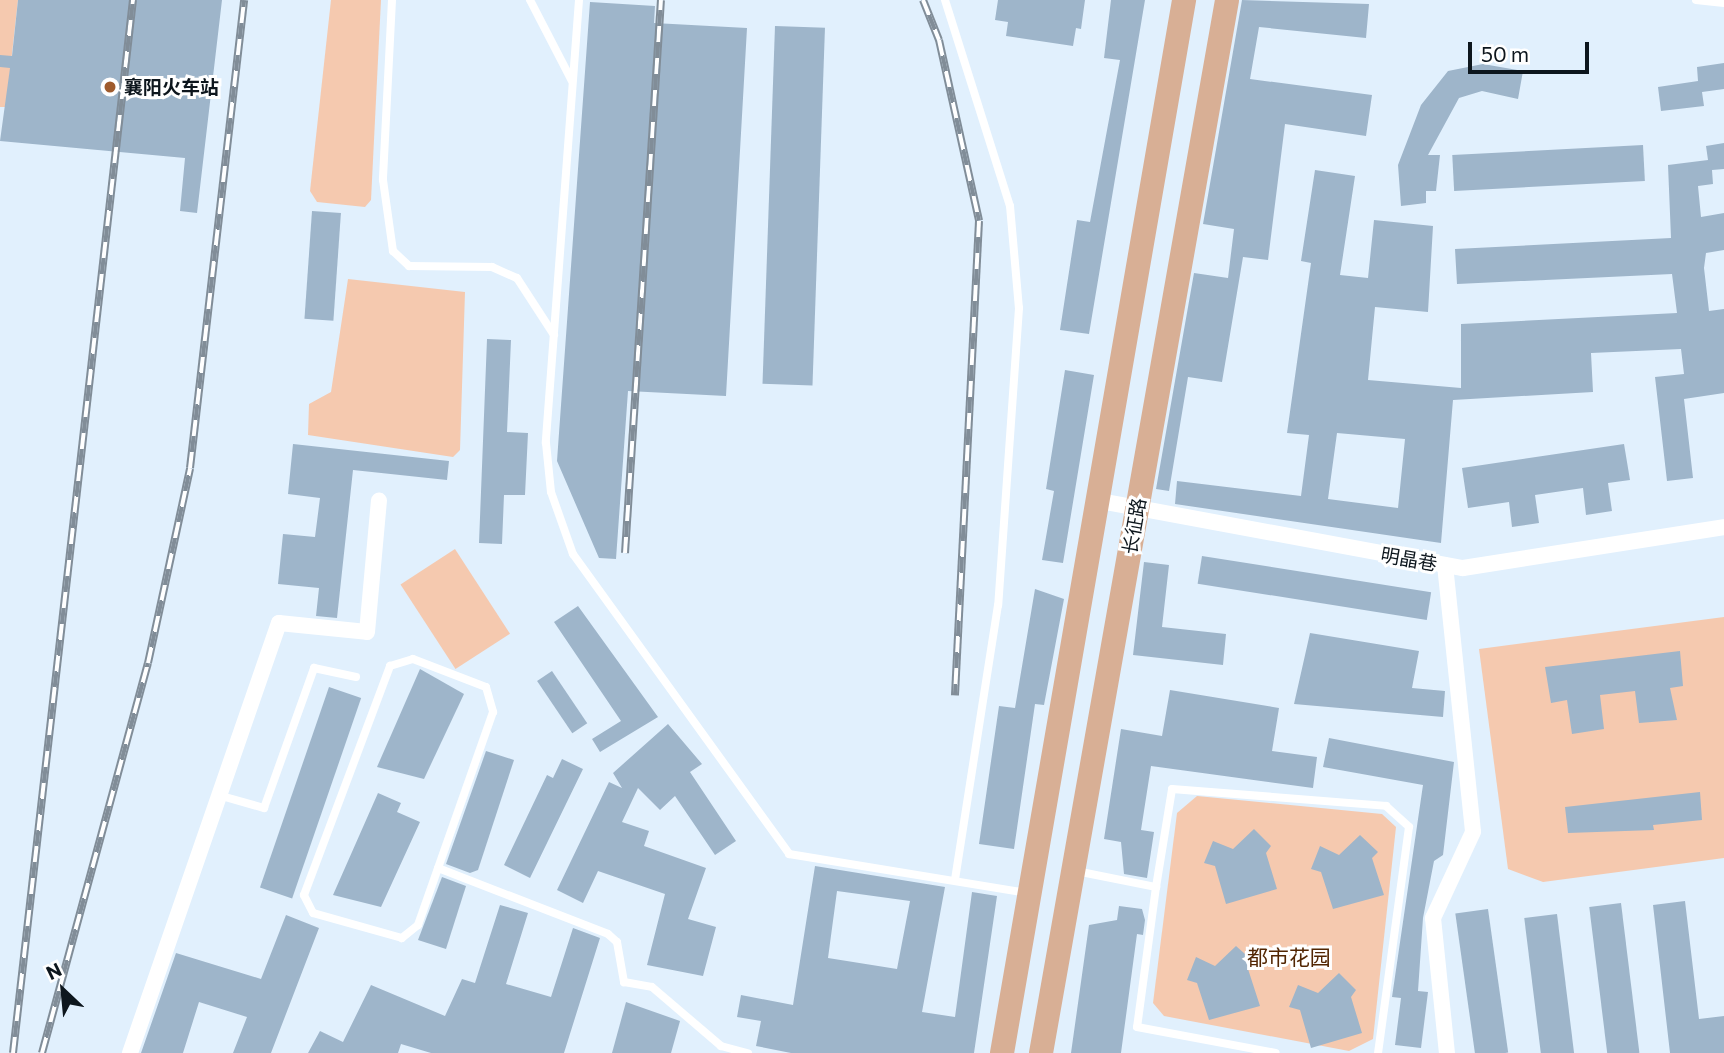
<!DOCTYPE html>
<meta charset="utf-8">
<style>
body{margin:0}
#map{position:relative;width:1724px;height:1053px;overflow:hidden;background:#e1f0fd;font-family:Commissioner,"Noto Sans SC",sans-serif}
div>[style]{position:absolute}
.green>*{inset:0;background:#f5c9af;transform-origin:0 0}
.building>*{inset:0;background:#9eb5ca;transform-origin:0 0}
.lane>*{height:8px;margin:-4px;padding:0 4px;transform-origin:4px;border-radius:4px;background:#fff}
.street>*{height:16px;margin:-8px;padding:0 8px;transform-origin:8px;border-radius:8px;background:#fff}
.primary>*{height:24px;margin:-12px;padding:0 12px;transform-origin:12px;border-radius:12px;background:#d8af95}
.rail>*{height:8px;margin-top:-4px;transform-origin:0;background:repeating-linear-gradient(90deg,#fff 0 16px,#818d98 0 32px);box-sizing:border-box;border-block:2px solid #818d98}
.dots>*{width:19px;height:19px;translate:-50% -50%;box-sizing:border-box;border:4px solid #fff;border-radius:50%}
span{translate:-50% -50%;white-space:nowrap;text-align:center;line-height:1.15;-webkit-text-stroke:6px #fff;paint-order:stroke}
.poi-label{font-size:19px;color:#0d161d;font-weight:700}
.left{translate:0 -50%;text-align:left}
.street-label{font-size:19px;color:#0d161d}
.neighbourhood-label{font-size:21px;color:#522603}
.north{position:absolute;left:28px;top:955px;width:70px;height:70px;-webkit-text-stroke:5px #fff;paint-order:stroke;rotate:334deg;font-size:19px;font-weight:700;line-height:28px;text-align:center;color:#0d161d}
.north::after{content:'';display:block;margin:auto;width:24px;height:32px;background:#0d161d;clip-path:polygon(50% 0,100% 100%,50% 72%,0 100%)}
.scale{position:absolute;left:1468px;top:42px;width:121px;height:32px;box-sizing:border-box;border:4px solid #0d161d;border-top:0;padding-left:9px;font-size:21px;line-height:24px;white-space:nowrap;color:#0d161d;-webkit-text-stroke:5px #fff;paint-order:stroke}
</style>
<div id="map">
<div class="green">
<i style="clip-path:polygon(0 0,18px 0,6px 107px,0 107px)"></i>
<i style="clip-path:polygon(331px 0,381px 0,371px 200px,365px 207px,317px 202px,310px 191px)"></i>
<i style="clip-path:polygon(348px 279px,465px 292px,460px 450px,453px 457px,308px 435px,309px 404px,331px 392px)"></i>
<i style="left:455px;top:549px;width:101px;height:65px;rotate:57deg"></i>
<i style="clip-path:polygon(1724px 617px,1724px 858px,1543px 882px,1508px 869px,1479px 649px)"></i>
<i style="clip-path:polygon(1197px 796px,1382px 814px,1396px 827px,1373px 1039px,1349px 1051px,1164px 1016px,1153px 1003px,1177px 813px)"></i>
</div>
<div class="building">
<i style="clip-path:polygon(18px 0,222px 0,197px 213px,180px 211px,185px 158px,0 141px,10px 68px,0 67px,0 55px,12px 56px)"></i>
<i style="clip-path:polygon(998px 0,1085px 0,1081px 29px,1076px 28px,1073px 46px,1006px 36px,1008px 22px,995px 20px)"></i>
<i style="clip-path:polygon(1111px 0,1145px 0,1089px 334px,1060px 330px,1077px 220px,1090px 222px,1120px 60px,1104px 58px)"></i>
<i style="clip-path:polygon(1242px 0,1369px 4px,1366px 38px,1259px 27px,1250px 79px,1372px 95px,1366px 136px,1285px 124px,1268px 260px,1243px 257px,1222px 382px,1188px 377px,1169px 491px,1156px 489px,1194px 273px,1228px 278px,1234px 229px,1203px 224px)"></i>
<i style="clip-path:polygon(590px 2px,655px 6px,654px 23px,747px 28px,726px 396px,628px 391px,616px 559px,599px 558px,557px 461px)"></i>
<i style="left:775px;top:26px;width:50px;height:358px;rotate:2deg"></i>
<i style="clip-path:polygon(1724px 63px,1724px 89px,1702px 92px,1704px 106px,1661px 111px,1658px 87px,1698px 81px,1697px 67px)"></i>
<i style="clip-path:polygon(1483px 64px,1523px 71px,1518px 99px,1482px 91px,1459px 98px,1428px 155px,1440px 155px,1436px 191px,1426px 191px,1426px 203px,1401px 206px,1398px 165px,1421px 105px,1448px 71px)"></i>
<i style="clip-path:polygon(evenodd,1724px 143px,1724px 169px,1712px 170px,1713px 184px,1698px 186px,1701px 217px,1724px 213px,1724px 250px,1706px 253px,1704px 268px,1709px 311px,1724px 309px,1724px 393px,1684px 399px,1693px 478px,1667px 481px,1655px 377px,1684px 374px,1681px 349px,1591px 353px,1593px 392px,1453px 400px,1441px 543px,1175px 504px,1177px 481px,1301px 496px,1309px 435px,1287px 433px,1311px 263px,1301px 261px,1315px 170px,1355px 176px,1340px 275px,1368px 278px,1374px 220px,1433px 226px,1428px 312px,1375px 307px,1368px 380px,1461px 388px,1461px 324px,1677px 313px,1672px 274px,1457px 284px,1455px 249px,1671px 238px,1668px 165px,1708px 160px,1706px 146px,1724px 143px,1337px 433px,1405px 439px,1398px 508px,1328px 499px,1337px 433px)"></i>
<i style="left:1643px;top:145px;width:36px;height:191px;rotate:87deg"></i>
<i style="left:312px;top:211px;width:29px;height:108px;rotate:4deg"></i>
<i style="clip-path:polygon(487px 339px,511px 340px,507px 432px,528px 433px,525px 495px,504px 495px,502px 544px,479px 543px)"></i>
<i style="clip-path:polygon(1065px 370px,1094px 375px,1063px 563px,1042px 560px,1054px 491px,1046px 489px)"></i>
<i style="clip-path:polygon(293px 444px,449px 461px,447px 480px,353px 470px,337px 618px,316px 616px,319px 588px,278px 584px,283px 534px,315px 537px,320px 498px,288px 494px)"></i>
<i style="clip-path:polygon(1624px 444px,1630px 480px,1608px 483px,1612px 511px,1586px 515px,1583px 488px,1535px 495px,1539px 523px,1512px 527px,1509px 502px,1468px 508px,1462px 468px)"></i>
<i style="left:1202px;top:556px;width:232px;height:28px;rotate:9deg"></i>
<i style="clip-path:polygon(1144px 562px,1169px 565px,1162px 627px,1226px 634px,1223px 665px,1133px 655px)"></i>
<i style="clip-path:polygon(1035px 589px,1064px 599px,1044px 705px,1035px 704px,1014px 849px,979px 844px,999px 706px,1015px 708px)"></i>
<i style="clip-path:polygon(578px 606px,658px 717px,600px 752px,592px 739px,621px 721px,554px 622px)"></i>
<i style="clip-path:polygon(1310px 633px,1419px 651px,1412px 688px,1445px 691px,1443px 717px,1294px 704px)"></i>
<i style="clip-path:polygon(1680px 651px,1683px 686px,1670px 688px,1677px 720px,1639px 723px,1635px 691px,1600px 695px,1604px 729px,1572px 734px,1567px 700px,1551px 703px,1545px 667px)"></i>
<i style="clip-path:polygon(420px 669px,464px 694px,424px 779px,377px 767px)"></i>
<i style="left:552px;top:671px;width:63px;height:18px;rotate:56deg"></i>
<i style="left:329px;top:687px;width:34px;height:212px;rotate:19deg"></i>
<i style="clip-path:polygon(1170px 690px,1279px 708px,1272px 751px,1317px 757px,1313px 788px,1151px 766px,1141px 830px,1154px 832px,1147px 878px,1124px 874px,1121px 842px,1104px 839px,1121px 729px,1162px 736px)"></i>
<i style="clip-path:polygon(668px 724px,702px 764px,690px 772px,736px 841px,715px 855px,675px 796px,660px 810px,638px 788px,622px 822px,649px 831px,644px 846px,706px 868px,688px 919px,716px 927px,703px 976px,647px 965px,665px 894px,598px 871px,583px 903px,557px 890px,609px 782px,622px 788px,613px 773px)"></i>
<i style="clip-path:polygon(1329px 738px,1454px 762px,1443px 855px,1434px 861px,1423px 918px,1418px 991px,1428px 992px,1421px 1048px,1395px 1045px,1401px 998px,1392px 997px,1423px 785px,1323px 767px)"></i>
<i style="clip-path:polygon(486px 751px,514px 760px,478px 870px,470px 873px,446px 864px)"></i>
<i style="clip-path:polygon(562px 759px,583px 769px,530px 878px,504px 865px,547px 775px,553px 778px)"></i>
<i style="clip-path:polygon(1700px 792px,1702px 820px,1653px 825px,1654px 830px,1568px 833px,1565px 807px)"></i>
<i style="clip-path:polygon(378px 793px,401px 803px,397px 812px,420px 822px,381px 907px,333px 895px)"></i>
<i style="clip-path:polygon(1254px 829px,1271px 846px,1266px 853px,1277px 889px,1226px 904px,1215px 866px,1204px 863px,1213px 841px,1233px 849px)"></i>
<i style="clip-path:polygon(1360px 835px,1378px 852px,1372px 858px,1384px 895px,1333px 909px,1321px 872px,1311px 869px,1320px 846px,1339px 855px)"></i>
<i style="clip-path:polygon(evenodd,815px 866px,945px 887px,922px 1012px,955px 1017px,972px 892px,997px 896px,974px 1053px,791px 1053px,756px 1046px,761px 1021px,737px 1017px,741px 995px,793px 1005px,815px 866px,837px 891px,910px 901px,897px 969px,828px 958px,837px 891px)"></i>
<i style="clip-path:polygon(442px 877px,466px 886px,446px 949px,418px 940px)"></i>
<i style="clip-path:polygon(1685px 901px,1699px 1019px,1724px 1016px,1724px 1053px,1670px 1053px,1653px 905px)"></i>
<i style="left:1621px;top:903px;width:151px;height:32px;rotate:83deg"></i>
<i style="clip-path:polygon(500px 905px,528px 913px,506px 984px,551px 997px,573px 928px,600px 938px,564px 1053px,431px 1053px,401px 1044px,398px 1053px,308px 1053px,320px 1031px,343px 1042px,371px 985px,445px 1016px,462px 979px,475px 983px)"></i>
<i style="clip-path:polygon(1119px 906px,1142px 909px,1145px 920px,1143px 935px,1137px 934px,1121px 1053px,1071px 1053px,1089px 925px,1117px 920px)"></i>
<i style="left:1488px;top:909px;width:145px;height:33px;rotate:82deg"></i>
<i style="left:1557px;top:914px;width:140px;height:33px;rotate:83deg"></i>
<i style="clip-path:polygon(286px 915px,319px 928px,271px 1053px,233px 1053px,247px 1017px,199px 1002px,183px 1053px,141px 1053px,176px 953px,261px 979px)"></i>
<i style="clip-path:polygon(1236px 946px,1254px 962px,1248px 969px,1260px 1006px,1209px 1020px,1197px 983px,1187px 980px,1196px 957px,1215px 966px)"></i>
<i style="clip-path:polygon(1339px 973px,1356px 990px,1351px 997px,1362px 1033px,1311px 1048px,1300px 1010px,1289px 1007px,1298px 985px,1318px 993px)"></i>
<i style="clip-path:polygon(626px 1002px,680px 1021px,671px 1053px,612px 1053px)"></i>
</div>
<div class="lane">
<i style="left:392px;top:0;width:180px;rotate:92.9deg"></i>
<i style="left:383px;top:180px;width:72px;rotate:82deg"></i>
<i style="left:393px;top:251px;width:22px;rotate:43deg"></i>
<i style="left:409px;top:266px;width:83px;rotate:0.7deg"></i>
<i style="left:492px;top:267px;width:27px;rotate:24deg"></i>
<i style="left:517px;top:278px;width:68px;rotate:57deg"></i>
<i style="left:530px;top:0;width:91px;rotate:62.6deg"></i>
<i style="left:579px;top:0;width:444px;rotate:94.3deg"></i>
<i style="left:546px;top:443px;width:49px;rotate:84.2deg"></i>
<i style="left:551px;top:492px;width:66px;rotate:70.5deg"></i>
<i style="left:573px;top:554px;width:370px;rotate:54.2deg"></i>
<i style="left:789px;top:854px;width:240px;rotate:9.3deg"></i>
<i style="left:945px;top:0;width:216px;rotate:72.5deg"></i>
<i style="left:1010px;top:206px;width:102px;rotate:85deg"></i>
<i style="left:1019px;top:308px;width:298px;rotate:94deg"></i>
<i style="left:998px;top:605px;width:279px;rotate:98.9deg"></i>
<i style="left:1696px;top:0;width:28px;rotate:6deg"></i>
<i style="left:413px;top:659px;width:78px;rotate:21deg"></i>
<i style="left:486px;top:687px;width:26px;rotate:74deg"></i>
<i style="left:493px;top:712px;width:226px;rotate:109.4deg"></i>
<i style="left:418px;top:925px;width:21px;rotate:141deg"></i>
<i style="left:402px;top:938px;width:92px;rotate:-164.3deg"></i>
<i style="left:313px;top:913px;width:20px;rotate:-117deg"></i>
<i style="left:304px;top:895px;width:245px;rotate:-69.4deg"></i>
<i style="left:390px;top:666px;width:24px;rotate:-17deg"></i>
<i style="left:218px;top:795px;width:48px;rotate:15.8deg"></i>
<i style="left:264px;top:808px;width:149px;rotate:-70.3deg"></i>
<i style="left:314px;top:668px;width:43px;rotate:12.1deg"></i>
<i style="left:438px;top:868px;width:182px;rotate:21.2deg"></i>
<i style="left:608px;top:934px;width:12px;rotate:42deg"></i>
<i style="left:617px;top:942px;width:41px;rotate:80.1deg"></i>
<i style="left:624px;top:982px;width:28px;rotate:10deg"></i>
<i style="left:652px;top:987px;width:91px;rotate:40.5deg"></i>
<i style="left:721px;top:1046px;width:28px;rotate:15deg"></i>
<i style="left:1076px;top:871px;width:82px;rotate:11.3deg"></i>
<i style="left:1156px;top:887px;width:99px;rotate:-80.7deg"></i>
<i style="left:1172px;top:789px;width:215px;rotate:4.5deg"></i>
<i style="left:1386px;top:806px;width:31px;rotate:42deg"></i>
<i style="left:1409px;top:827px;width:228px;rotate:97.8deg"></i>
<i style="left:1156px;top:887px;width:141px;rotate:97.7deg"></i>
<i style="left:1137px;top:1027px;width:141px;rotate:10.6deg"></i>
</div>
<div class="street">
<i style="left:1095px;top:500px;width:374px;rotate:10.5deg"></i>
<i style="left:1463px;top:568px;width:264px;rotate:-8.9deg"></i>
<i style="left:1445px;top:565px;width:268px;rotate:84deg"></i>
<i style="left:1473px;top:832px;width:95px;rotate:114.9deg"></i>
<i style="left:1433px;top:918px;width:136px;rotate:84.1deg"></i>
<i style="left:130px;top:1053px;width:455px;rotate:-70.9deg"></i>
<i style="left:279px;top:623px;width:88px;rotate:5.8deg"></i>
<i style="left:367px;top:632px;width:132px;rotate:-84.8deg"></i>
</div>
<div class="primary">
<i style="left:1002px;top:1053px;width:1069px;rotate:-80.19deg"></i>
<i style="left:1041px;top:1053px;width:1069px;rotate:-79.98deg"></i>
</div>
<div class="rail">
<i style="left:923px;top:0;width:43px;rotate:68.2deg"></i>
<i style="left:939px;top:40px;width:185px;rotate:77.5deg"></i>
<i style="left:979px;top:221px;width:475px;rotate:92.9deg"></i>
<i style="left:625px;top:553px;width:554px;rotate:-86.28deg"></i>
<i style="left:13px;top:1053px;width:1060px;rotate:-83.5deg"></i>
<i style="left:42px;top:1053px;width:404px;rotate:-74.8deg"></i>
<i style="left:148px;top:663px;width:199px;rotate:-77.8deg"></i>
<i style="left:190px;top:468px;width:471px;rotate:-83.4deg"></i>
</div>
<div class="dots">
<i style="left:110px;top:87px;background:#9f5b2d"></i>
</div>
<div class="poi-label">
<span class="left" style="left:124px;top:87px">襄阳火车站</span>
</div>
<div class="street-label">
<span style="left:1134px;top:526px;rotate:-80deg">长征路</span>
<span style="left:1409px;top:559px;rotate:10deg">明晶巷</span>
</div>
<div class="neighbourhood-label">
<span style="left:1289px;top:957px">都市花园</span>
</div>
<div class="north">N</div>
<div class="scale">50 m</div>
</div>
